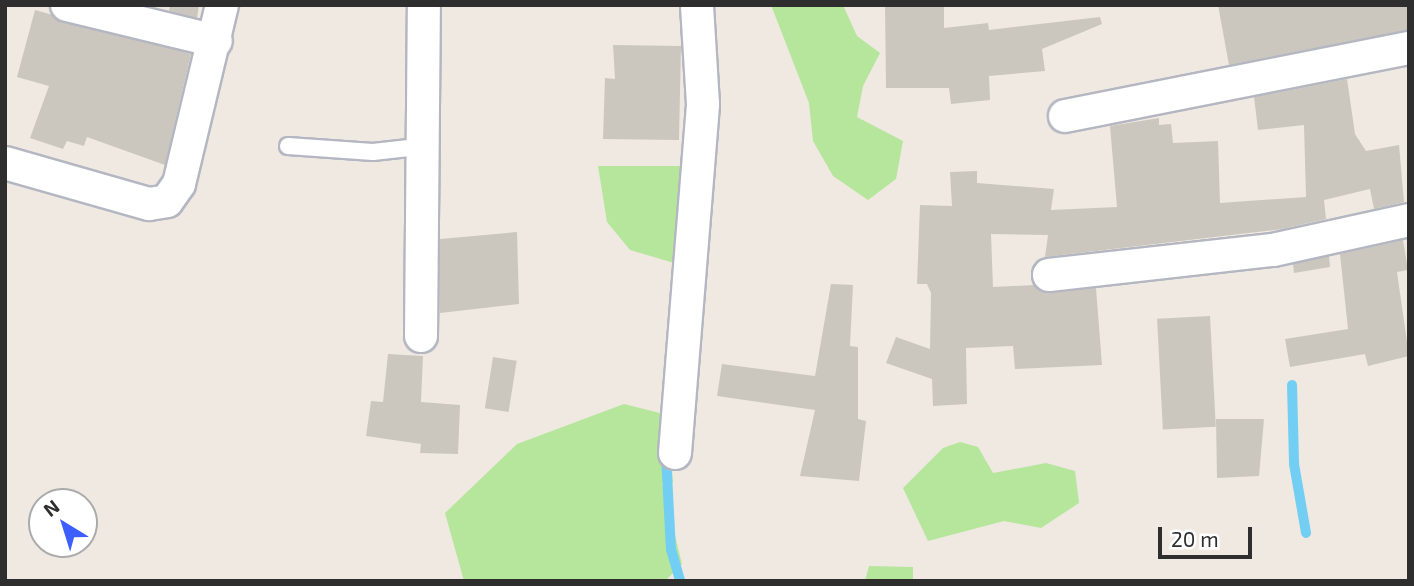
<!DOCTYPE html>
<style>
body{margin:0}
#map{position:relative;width:1414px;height:586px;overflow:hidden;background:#efe9e1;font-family:"Exo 2",sans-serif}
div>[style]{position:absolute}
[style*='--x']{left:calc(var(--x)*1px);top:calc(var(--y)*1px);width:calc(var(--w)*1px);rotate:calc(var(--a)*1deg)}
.green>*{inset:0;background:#b5e69c}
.stream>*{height:10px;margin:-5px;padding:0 5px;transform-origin:5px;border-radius:5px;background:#72cff3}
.building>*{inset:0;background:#cbc7bf;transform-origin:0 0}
.roads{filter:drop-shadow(2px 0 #b4b7c1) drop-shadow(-2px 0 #b4b7c1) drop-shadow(0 2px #b4b7c1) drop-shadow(0 -2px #b4b7c1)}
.service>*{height:16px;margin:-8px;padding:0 8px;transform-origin:8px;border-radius:8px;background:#fff}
.minor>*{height:32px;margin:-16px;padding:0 16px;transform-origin:16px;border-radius:16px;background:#fff}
span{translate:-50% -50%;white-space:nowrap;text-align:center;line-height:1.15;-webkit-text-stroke:5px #fff;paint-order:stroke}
.frame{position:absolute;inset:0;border:7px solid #2e2e2e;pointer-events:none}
.north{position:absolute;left:28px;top:488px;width:70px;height:70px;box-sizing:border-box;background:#fff;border:2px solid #ababab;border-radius:50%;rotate:322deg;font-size:19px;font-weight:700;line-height:28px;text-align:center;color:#2e2e2e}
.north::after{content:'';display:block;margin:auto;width:24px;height:32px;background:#3e5fff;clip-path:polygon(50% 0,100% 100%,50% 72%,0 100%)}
.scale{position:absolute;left:1158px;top:527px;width:94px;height:32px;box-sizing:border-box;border:4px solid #2e2e2e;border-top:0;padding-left:9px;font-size:21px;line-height:24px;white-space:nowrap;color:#2e2e2e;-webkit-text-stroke:5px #fff;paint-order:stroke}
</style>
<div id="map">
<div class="green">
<div style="clip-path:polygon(771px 5px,843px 5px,857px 36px,880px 53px,863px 86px,857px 117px,903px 141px,896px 179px,868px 200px,833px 176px,813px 141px,809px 103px)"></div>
<div style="clip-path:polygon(598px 166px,690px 166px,681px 265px,630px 250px,607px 222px)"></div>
<div style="clip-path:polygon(624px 404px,668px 415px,673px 483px,662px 482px,682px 564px,665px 581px,464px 581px,445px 513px,517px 444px)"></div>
<div style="clip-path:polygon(960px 442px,978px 447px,993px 473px,1046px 463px,1075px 471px,1079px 503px,1041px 528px,1004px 521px,928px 541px,903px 488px,943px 448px)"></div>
<div style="clip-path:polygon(869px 566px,913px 567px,913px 581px,865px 581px)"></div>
</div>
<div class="stream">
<div style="--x:1292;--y:385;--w:79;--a:88.5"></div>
<div style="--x:1294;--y:464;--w:70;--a:80.1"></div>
<div style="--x:666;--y:455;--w:94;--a:87"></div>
<div style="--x:671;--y:549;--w:33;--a:74"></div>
</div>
<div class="building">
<div style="clip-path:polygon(170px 5px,199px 5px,197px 18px,169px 11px)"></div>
<div style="clip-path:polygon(885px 5px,944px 5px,944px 28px,988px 23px,989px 30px,1100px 17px,1102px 24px,1042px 49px,1045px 71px,989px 76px,990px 100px,951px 104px,949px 88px,886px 88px)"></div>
<div style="clip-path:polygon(1218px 5px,1409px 5px,1409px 30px,1229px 65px)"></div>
<div style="clip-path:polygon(35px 10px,191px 54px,165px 165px,87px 137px,84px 146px,67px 141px,63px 149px,30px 138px,49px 86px,17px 77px)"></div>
<div style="clip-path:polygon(613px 45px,681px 46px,679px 140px,603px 139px,605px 78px,615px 79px)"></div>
<div style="clip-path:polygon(1347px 79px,1355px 134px,1366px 151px,1399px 145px,1404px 202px,1374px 209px,1370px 189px,1324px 200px,1326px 219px,1282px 229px,1045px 257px,1048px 235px,991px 234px,993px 287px,1034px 285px,1051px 293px,1096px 288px,1102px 365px,1015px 369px,1013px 346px,966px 348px,967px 404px,933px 406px,932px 379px,886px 363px,896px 337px,930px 349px,931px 293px,927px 284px,917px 284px,920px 205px,952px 206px,950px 172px,977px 171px,977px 183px,1054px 189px,1051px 210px,1117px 207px,1110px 126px,1159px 118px,1159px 125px,1171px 124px,1173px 143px,1218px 141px,1220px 203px,1306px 197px,1304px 125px,1258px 130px,1254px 97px)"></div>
<div style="clip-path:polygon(517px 232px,519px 304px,440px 313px,440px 239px)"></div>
<div style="clip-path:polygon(1403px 240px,1408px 270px,1397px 272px,1409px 356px,1368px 366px,1365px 354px,1290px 367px,1285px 339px,1348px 329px,1340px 254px)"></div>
<div style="clip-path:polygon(1329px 256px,1330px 267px,1294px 273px,1293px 264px)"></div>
<div style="clip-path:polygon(831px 284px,853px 285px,850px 346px,858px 347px,858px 419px,866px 421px,859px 481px,800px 476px,815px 410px,717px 396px,722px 364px,815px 376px)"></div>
<div style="left:1210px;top:316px;width:111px;height:53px;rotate:87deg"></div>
<div style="clip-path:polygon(388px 354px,423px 356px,421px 402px,460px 405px,458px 454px,420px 453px,421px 444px,366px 436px,371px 401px,383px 402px)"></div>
<div style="left:493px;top:357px;width:24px;height:52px;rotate:9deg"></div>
<div style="clip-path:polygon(1216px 419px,1264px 419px,1259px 476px,1217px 478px)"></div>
</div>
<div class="roads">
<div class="service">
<div style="--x:288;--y:146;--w:85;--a:4"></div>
<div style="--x:373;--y:152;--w:54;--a:-6.3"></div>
</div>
<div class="minor">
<div style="--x:67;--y:5;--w:153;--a:13.6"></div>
<div style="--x:1065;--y:116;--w:351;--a:-11.2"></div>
<div style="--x:5;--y:163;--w:150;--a:15.9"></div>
<div style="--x:149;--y:204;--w:18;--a:-9"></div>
<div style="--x:167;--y:201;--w:21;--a:-55"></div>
<div style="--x:179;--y:184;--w:184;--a:-76.5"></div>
<div style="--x:1049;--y:275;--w:225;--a:-6.4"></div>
<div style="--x:1273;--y:250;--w:139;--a:-12.4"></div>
<div style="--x:421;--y:336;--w:331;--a:-89.5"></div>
<div style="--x:675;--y:453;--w:350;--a:-85.4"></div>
<div style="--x:703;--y:104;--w:99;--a:-93.5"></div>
</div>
</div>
<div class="frame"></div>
<div class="north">N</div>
<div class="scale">20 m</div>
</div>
